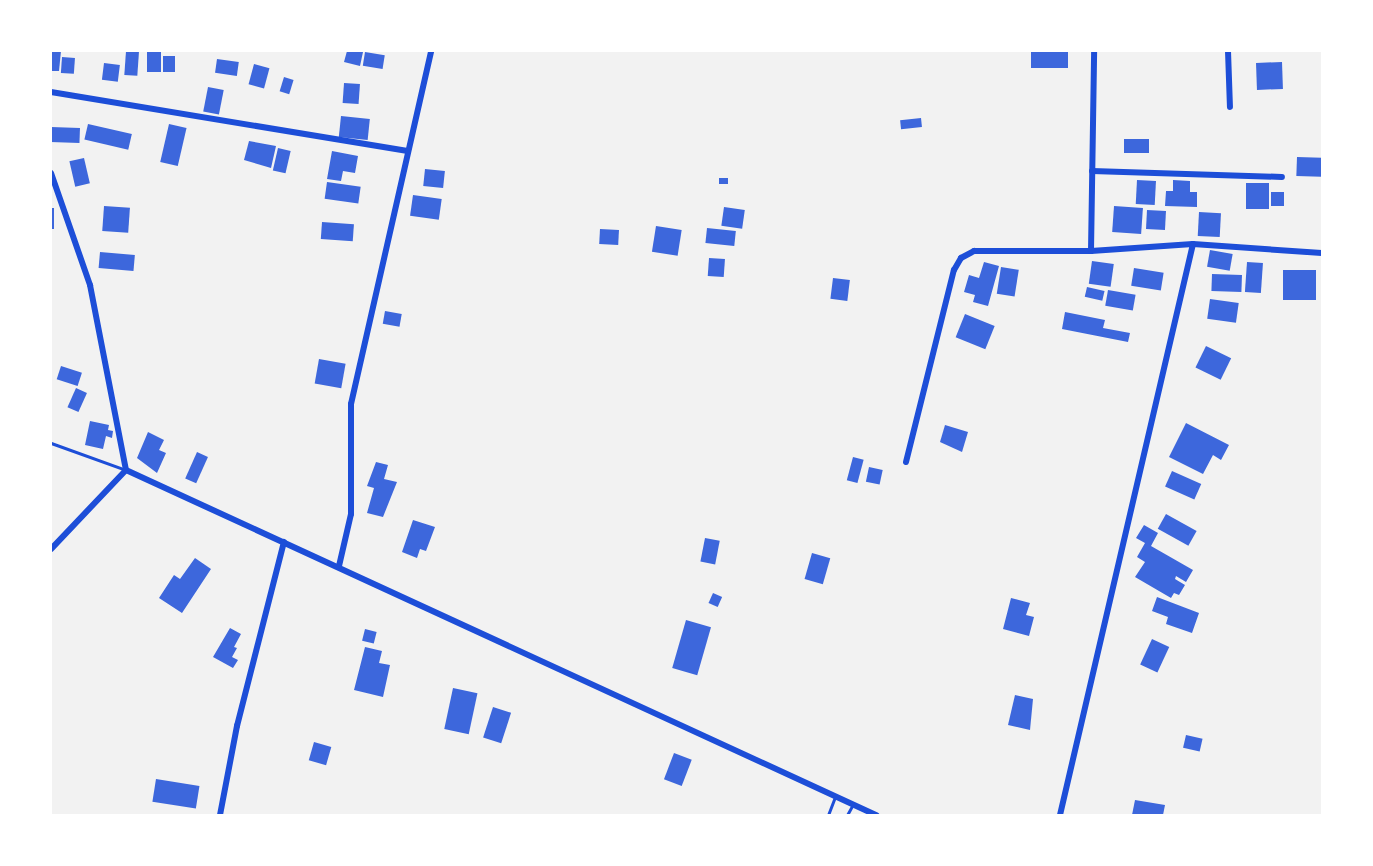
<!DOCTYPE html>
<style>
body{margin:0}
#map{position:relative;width:1373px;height:866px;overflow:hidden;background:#f2f2f2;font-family:Figtree,sans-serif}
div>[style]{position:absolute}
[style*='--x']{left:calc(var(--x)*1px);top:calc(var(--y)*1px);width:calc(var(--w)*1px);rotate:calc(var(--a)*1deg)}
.building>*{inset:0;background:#3d67dc;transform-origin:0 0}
.service>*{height:3px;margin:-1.5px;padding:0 1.5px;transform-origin:1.5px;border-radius:1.5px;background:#1d4ed8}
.minor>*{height:6px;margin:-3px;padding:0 3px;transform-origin:3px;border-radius:3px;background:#1d4ed8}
span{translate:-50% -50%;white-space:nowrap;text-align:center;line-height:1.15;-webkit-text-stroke:6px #fff;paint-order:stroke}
.frame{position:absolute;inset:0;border:52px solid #fff;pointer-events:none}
</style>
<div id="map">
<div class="building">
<div style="clip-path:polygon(51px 51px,61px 51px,59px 71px,51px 71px)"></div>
<div style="left:126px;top:51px;width:13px;height:24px;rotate:4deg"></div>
<div style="left:147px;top:51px;width:14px;height:21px"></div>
<div style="clip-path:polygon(347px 51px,363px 52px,360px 66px,344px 62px)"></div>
<div style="left:365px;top:52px;width:20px;height:14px;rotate:9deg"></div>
<div style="left:1068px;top:52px;width:16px;height:37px;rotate:90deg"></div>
<div style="left:163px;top:56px;width:12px;height:16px"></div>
<div style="left:62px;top:57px;width:13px;height:16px;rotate:4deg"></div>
<div style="left:217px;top:59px;width:22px;height:14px;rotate:8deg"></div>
<div style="left:1282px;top:62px;width:27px;height:26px;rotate:88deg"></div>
<div style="left:104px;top:63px;width:16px;height:17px;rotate:7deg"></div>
<div style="left:254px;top:64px;width:16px;height:21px;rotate:15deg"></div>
<div style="left:284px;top:77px;width:10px;height:15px;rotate:17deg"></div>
<div style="left:344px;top:83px;width:16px;height:20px;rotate:4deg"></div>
<div style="left:208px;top:87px;width:16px;height:25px;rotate:11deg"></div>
<div style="left:341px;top:116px;width:29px;height:21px;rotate:6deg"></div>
<div style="left:921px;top:118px;width:9px;height:21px;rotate:84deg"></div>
<div style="left:88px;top:124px;width:45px;height:16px;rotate:13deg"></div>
<div style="left:169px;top:124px;width:18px;height:39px;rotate:13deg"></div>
<div style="left:51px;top:127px;width:29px;height:15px;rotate:2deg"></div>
<div style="left:1149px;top:139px;width:14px;height:25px;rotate:90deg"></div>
<div style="clip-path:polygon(249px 141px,276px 146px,271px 168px,244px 160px)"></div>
<div style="left:278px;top:148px;width:13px;height:23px;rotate:13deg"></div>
<div style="clip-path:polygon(332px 151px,358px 156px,355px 173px,343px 171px,341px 181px,327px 179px)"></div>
<div style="left:1297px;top:157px;width:25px;height:19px;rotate:2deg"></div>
<div style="left:84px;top:158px;width:26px;height:15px;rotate:77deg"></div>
<div style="left:425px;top:169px;width:20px;height:17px;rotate:6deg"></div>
<div style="left:719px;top:178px;width:9px;height:6px"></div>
<div style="left:1137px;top:180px;width:19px;height:24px;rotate:3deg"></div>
<div style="clip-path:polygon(1173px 180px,1190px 181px,1190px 192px,1197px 192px,1197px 207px,1165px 206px,1166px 191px,1173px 191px)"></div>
<div style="left:327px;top:182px;width:34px;height:17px;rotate:8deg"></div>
<div style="left:1246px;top:183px;width:23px;height:26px"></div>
<div style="left:1271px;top:192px;width:13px;height:14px"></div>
<div style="left:413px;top:195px;width:29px;height:21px;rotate:8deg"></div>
<div style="left:104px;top:206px;width:26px;height:25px;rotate:4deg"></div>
<div style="left:1114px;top:206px;width:29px;height:26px;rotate:4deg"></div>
<div style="left:724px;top:207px;width:21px;height:19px;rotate:8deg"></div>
<div style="left:51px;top:208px;width:3px;height:21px"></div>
<div style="left:1147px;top:210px;width:19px;height:19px;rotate:3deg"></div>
<div style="left:1199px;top:212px;width:22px;height:24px;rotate:3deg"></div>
<div style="left:322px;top:222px;width:32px;height:17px;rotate:4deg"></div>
<div style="left:656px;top:226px;width:26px;height:26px;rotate:9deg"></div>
<div style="left:707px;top:228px;width:29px;height:15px;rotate:6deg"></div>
<div style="left:600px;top:229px;width:19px;height:15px;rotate:3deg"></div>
<div style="left:1210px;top:250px;width:23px;height:17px;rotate:10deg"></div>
<div style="left:100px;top:252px;width:35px;height:16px;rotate:5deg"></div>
<div style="left:709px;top:258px;width:16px;height:18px;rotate:4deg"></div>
<div style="left:1092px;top:261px;width:22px;height:23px;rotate:8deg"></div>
<div style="clip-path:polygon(984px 262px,999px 266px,988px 306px,973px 302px,975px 295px,964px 292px,969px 275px,979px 278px)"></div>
<div style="left:1247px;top:262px;width:16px;height:30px;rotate:4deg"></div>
<div style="left:1001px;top:267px;width:18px;height:27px;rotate:9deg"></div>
<div style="left:1134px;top:268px;width:30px;height:18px;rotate:9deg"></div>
<div style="left:1283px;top:270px;width:33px;height:30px"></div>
<div style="left:1212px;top:274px;width:30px;height:17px;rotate:2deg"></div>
<div style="left:833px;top:278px;width:17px;height:21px;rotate:7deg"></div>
<div style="left:1087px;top:287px;width:18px;height:10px;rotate:13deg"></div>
<div style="left:1108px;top:290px;width:28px;height:16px;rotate:10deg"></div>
<div style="left:1210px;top:299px;width:29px;height:20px;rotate:8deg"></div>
<div style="left:385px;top:311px;width:17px;height:13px;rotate:10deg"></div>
<div style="clip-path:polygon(1065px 312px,1105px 320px,1103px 328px,1130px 333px,1128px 342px,1062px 329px)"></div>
<div style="left:965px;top:314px;width:32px;height:25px;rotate:22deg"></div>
<div style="left:1206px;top:346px;width:28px;height:24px;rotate:26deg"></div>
<div style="left:319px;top:359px;width:27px;height:25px;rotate:10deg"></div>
<div style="left:61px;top:366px;width:22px;height:14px;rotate:18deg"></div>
<div style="left:76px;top:388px;width:12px;height:21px;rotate:24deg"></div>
<div style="clip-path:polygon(90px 421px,109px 425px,108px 430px,113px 431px,112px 438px,106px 436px,103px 449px,85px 445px)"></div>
<div style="clip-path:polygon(1186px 423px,1229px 445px,1221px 460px,1213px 455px,1203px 474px,1169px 457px)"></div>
<div style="clip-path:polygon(945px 425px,968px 432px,962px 452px,940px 442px)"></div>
<div style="clip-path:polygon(148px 432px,164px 440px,159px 450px,166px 453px,157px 473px,137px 458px)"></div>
<div style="left:197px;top:452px;width:12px;height:29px;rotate:24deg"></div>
<div style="left:853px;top:457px;width:11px;height:24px;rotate:15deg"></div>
<div style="clip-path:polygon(376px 462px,388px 465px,384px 479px,397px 482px,383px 517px,367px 513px,374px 488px,367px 486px)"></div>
<div style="left:869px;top:467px;width:14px;height:15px;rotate:12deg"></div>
<div style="left:1172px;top:471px;width:32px;height:17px;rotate:24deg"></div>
<div style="left:1166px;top:514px;width:35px;height:17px;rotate:29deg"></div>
<div style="clip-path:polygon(413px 520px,435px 527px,426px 551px,420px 549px,417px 558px,402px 552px)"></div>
<div style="clip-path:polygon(1144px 525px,1158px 533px,1151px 546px,1193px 570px,1186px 582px,1176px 576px,1175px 579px,1185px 585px,1179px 595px,1174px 593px,1171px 598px,1135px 577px,1145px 562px,1137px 557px,1145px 543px,1136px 538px)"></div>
<div style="left:705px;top:538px;width:15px;height:24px;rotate:11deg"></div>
<div style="left:812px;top:553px;width:19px;height:27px;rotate:16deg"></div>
<div style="clip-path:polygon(195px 558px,211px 569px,182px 613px,159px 598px,174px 575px,180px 579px)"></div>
<div style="left:713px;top:593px;width:10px;height:11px;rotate:24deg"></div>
<div style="clip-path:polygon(1157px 597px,1199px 613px,1192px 633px,1166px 624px,1168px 617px,1152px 611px)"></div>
<div style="clip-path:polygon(1011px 598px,1030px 603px,1026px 615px,1034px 617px,1029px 636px,1003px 629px)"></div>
<div style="left:686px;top:620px;width:26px;height:50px;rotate:16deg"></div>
<div style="clip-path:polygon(230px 628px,241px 634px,234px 647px,237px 648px,232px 657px,238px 660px,233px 668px,213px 657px)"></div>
<div style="left:365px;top:629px;width:12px;height:12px;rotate:14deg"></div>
<div style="left:1152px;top:639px;width:19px;height:28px;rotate:25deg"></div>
<div style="clip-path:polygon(365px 647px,382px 651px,379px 663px,390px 665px,383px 697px,354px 690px)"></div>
<div style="left:453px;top:688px;width:25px;height:42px;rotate:12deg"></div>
<div style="clip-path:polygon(1015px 695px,1033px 699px,1030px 730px,1008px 725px)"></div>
<div style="left:493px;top:707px;width:19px;height:32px;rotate:18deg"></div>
<div style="left:1186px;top:735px;width:17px;height:13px;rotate:13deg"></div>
<div style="left:314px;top:742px;width:18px;height:19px;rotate:16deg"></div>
<div style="left:674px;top:753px;width:19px;height:28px;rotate:21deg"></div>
<div style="left:156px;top:779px;width:44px;height:23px;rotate:9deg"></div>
<div style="clip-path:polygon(1135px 800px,1165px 805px,1163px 815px,1132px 815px)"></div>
</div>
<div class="service">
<div style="--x:51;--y:443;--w:80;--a:19.8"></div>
<div style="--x:828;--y:815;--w:19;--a:-69"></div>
<div style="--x:847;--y:815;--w:13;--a:-61"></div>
</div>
<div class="minor">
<div style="--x:1228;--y:51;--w:56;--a:88"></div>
<div style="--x:51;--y:92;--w:360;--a:9.4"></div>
<div style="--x:1092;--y:171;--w:190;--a:1.8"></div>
<div style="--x:51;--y:173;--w:119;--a:70.8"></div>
<div style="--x:90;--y:285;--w:188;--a:79"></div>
<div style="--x:126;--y:470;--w:109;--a:133.5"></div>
<div style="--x:1091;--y:251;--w:200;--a:-89.1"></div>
<div style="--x:906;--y:462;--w:198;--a:-76"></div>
<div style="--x:954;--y:270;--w:14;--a:-60"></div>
<div style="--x:961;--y:258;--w:15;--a:-28"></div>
<div style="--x:974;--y:251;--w:117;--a:0"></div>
<div style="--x:1091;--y:251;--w:102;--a:-3.9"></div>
<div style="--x:1193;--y:244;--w:129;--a:4"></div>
<div style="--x:126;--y:470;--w:826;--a:24.7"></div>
<div style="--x:339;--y:566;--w:53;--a:-77"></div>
<div style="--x:351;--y:514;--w:110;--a:-90"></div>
<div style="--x:351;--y:404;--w:362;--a:-77.2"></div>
<div style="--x:220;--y:815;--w:91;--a:-79.2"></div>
<div style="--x:237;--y:726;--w:190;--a:-75.7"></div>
<div style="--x:1060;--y:815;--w:586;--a:-76.89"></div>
</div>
<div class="frame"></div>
</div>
